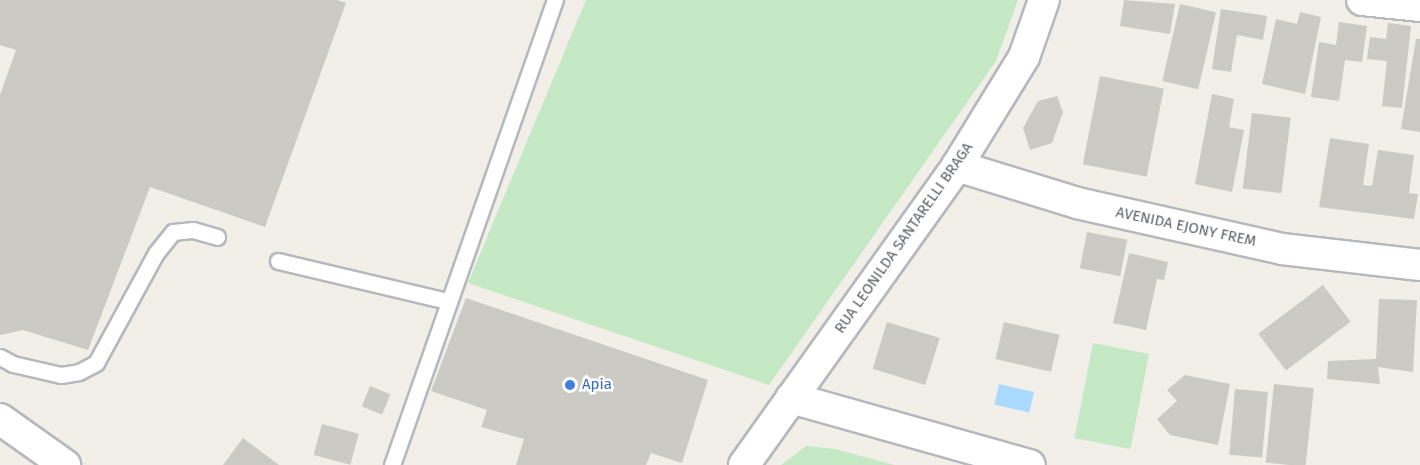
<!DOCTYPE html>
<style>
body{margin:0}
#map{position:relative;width:1420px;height:465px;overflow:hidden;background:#f1efe8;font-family:"Fira Sans",sans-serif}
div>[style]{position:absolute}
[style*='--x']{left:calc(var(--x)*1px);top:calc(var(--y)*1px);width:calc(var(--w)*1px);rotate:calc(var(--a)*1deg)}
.green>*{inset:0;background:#c5e8c5;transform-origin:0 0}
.water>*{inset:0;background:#aadaff;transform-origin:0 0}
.building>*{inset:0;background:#cccac5;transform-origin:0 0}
.roads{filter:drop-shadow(2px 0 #b5b8bc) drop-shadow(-2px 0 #b5b8bc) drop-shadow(0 2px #b5b8bc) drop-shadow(0 -2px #b5b8bc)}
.service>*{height:15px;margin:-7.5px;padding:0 7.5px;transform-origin:7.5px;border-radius:7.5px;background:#fff}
.minor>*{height:30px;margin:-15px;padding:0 15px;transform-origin:15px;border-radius:15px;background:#fff}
.dots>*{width:16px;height:16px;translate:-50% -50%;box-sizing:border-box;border:3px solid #fff;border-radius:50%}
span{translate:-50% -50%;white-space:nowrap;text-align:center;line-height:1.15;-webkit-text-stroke:5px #fff;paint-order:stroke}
.street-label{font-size:15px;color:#5f6368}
.shop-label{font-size:15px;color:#366cbe}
.left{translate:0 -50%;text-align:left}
</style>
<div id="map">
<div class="green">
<div style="clip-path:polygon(586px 0,1018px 0,996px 61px,769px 385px,468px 283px)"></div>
<div style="left:1093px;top:343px;width:57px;height:97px;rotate:11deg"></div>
<div style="clip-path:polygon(806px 446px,835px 449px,894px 465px,781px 465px)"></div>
</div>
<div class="water">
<div style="left:999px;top:384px;width:36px;height:21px;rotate:13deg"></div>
</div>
<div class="building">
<div style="clip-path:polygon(0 0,337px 0,346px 3px,265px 227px,150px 187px,88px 350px,23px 330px,0 335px,0 95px,16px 50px,0 45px)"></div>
<div style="clip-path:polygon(1124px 0,1175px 4px,1170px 34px,1120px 26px)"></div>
<div style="left:1180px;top:4px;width:37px;height:79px;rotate:13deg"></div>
<div style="clip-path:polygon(1221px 9px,1267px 16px,1263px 40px,1237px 35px,1231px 72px,1212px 69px)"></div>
<div style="clip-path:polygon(1300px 12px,1321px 17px,1305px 94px,1262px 84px,1276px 19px,1297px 24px)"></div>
<div style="clip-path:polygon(1339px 22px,1367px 26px,1362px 62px,1345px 60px,1339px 101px,1311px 97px,1319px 42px,1336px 45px)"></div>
<div style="clip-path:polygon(1388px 23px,1411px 26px,1402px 108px,1382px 106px,1387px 61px,1367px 59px,1370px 37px,1386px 39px)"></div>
<div style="clip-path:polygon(1416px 39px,1420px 39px,1420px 132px,1401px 129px)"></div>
<div style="left:1100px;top:76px;width:65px;height:90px;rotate:11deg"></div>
<div style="clip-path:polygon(1212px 94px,1234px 99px,1229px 127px,1244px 130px,1232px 192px,1195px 184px)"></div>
<div style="clip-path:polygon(1057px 96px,1063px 112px,1052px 143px,1030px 150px,1023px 128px,1038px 101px)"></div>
<div style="left:1252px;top:113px;width:39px;height:76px;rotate:7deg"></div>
<div style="clip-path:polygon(1330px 138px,1369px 144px,1363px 185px,1372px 186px,1378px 150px,1414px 155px,1409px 193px,1418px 194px,1414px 219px,1319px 207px)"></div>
<div style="left:1087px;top:232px;width:41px;height:37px;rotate:11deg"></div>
<div style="clip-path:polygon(1129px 253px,1168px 262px,1164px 280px,1157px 279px,1146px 330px,1113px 323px)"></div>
<div style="left:1323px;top:285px;width:46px;height:81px;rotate:53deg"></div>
<div style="clip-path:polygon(466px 298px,708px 380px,682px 463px,651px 453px,646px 465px,516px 465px,524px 439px,481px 427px,487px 410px,431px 391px)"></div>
<div style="clip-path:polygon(1379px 299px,1417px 300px,1413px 372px,1378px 367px,1380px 384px,1327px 379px,1328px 361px,1376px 359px)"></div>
<div style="left:887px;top:322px;width:55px;height:49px;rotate:17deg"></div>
<div style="left:1004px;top:322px;width:57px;height:38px;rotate:13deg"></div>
<div style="clip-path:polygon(1185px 375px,1230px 384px,1218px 445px,1170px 435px,1157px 419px,1177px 401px,1167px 390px)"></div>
<div style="left:1274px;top:384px;width:40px;height:79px;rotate:6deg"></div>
<div style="left:370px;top:386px;width:22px;height:22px;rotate:22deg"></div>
<div style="left:1235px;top:389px;width:33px;height:66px;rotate:5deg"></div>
<div style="left:322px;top:424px;width:38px;height:32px;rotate:15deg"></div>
<div style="clip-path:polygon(243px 438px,279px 465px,223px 465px)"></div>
</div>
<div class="roads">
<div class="service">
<div style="--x:278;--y:261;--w:174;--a:13.3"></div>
<div style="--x:0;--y:357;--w:15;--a:28"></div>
<div style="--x:13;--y:364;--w:49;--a:12.9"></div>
<div style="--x:61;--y:375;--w:18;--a:-9"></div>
<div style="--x:79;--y:372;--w:19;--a:-28"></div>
<div style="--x:96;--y:363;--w:125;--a:-61.4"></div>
<div style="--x:156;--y:253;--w:27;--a:-51"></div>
<div style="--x:173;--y:232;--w:20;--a:-6"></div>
<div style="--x:193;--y:230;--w:25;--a:16"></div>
<div style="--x:392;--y:465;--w:493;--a:-70.7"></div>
</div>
<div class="minor">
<div style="--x:1362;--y:0;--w:58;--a:5.9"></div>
<div style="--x:957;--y:166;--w:126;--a:17.1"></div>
<div style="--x:1077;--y:203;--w:210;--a:12.6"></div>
<div style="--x:1282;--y:249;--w:139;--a:6.6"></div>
<div style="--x:791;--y:398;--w:248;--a:15.7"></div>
<div style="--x:0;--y:419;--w:80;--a:35.3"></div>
<div style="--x:744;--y:465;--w:367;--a:-54.5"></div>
<div style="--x:957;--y:166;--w:128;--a:-58.4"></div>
<div style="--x:1024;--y:57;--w:60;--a:-70.7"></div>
</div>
</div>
<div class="dots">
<div style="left:570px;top:385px;background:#3f7fe0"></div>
</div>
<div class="street-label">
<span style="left:1186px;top:227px;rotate:12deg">AVENIDA EJONY FREM</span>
<span style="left:904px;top:238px;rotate:-55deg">RUA LEONILDA SANTARELLI BRAGA</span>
</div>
<div class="shop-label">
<span class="left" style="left:582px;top:385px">Apia</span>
</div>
</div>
